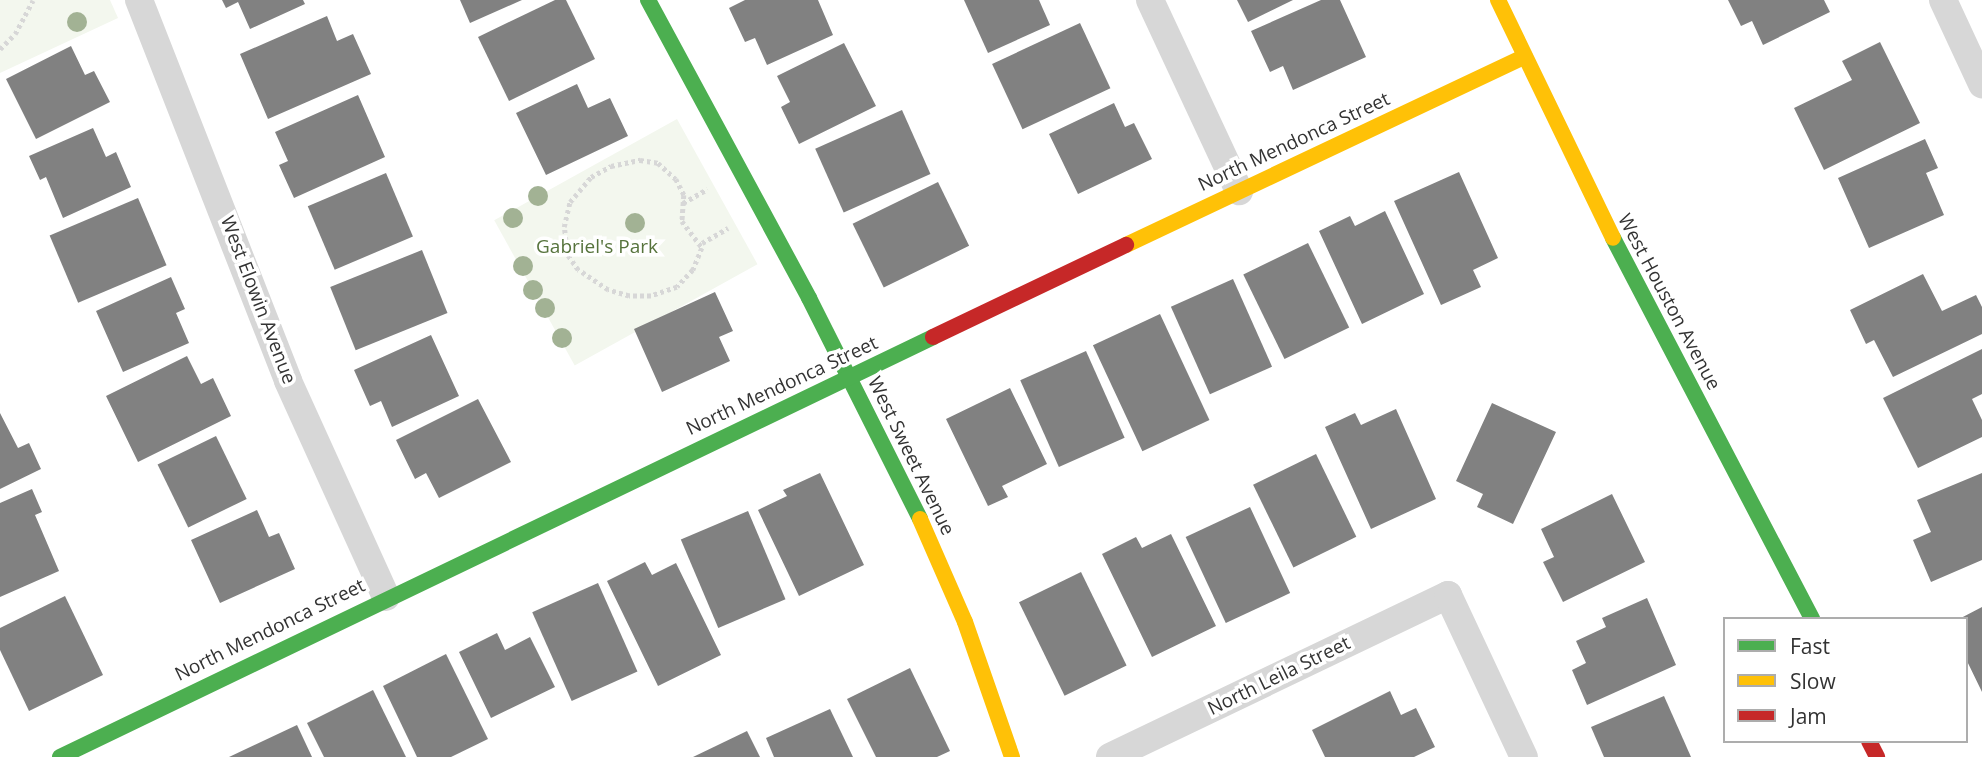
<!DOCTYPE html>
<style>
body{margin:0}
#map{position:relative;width:1982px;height:757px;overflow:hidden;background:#fff;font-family:"Open Sans",sans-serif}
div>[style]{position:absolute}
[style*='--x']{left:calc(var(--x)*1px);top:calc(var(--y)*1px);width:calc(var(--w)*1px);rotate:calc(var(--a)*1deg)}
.green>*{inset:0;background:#f3f7ee;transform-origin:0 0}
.building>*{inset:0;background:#818181;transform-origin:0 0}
.path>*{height:4.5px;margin-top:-2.25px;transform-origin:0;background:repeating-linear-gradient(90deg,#d7d7d7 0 3.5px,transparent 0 7px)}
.street>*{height:28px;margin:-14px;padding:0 14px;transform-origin:14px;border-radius:14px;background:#d7d7d7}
.fast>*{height:16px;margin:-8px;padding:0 8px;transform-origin:8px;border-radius:8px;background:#4caf50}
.slow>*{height:16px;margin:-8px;padding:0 8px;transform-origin:8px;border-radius:8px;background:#ffc107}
.jam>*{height:16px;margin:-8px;padding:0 8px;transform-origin:8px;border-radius:8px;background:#c62828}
.trees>*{width:20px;height:20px;margin:-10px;border-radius:50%;background:#a2b294}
span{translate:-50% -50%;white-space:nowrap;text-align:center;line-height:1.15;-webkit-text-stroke:7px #fff;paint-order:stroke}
.street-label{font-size:19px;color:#333}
.park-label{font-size:19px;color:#56733c}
.legend{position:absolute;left:1723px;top:617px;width:245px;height:126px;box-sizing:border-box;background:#fff;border:2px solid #adadad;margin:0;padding:9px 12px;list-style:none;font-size:21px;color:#333}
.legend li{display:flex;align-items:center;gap:14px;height:35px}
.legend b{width:35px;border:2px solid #adadad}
</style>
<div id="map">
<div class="green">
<div style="clip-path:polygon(0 0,110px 0,118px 18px,0 73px)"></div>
<div style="left:677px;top:119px;width:166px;height:209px;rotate:61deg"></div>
</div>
<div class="building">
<div style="clip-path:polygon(222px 0,303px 0,305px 4px,250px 29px,238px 2px,226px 8px)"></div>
<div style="clip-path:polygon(460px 0,522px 0,470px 23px)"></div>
<div style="clip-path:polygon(555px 0,566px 0,595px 59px,509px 101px,478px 37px)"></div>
<div style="clip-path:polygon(745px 0,818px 0,833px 35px,767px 65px,755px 38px,745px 42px,729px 8px)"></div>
<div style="clip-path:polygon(964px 0,1039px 0,1050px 25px,988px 53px)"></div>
<div style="clip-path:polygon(1237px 0,1293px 0,1248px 22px)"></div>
<div style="clip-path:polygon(1321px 0,1340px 0,1366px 57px,1293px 90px,1283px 66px,1270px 72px,1251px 31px)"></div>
<div style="clip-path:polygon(1728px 0,1824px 0,1830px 12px,1763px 45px,1752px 21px,1741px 26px)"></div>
<div style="clip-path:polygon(327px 16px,337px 41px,353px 34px,371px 74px,268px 119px,240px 54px)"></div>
<div style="left:1080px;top:23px;width:72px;height:97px;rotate:65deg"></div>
<div style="clip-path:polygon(1880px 42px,1920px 123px,1824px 170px,1794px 108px,1852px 80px,1842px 61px)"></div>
<div style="clip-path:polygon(844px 43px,876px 106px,799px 144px,781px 107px,790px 102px,777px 76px)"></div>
<div style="clip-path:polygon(71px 46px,85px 75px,94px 71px,110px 102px,36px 139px,6px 79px)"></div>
<div style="clip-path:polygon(577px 84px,588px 108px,610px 98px,628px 136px,546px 175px,516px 113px)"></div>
<div style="clip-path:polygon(358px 95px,385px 157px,294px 198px,279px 165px,288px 161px,275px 132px)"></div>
<div style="clip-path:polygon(1114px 103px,1125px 127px,1134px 123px,1152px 159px,1078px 194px,1049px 134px)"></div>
<div style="left:902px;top:110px;width:70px;height:95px;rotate:66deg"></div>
<div style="clip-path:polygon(93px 128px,106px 157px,116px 152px,131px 187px,63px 218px,46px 177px,40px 180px,29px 156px)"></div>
<div style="clip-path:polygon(1925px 139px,1938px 168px,1926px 173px,1944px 215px,1869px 248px,1838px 178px)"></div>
<div style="clip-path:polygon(1459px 172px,1498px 258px,1473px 270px,1481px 287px,1441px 305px,1394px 201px)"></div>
<div style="left:386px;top:173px;width:69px;height:85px;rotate:67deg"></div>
<div style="left:938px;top:182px;width:71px;height:95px;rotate:64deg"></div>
<div style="left:138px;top:198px;width:73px;height:96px;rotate:67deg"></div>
<div style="clip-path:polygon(1385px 211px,1424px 294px,1362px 324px,1319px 231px,1350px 216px,1355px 226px)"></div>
<div style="left:1308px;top:243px;width:94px;height:72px;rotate:64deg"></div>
<div style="left:422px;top:250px;width:68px;height:99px;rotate:68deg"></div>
<div style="clip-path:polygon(1923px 274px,1942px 311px,1976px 295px,1982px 307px,1982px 334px,1893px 377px,1874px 340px,1866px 344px,1850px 310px)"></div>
<div style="clip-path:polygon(171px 277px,185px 309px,176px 313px,189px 343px,123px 372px,96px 311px)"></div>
<div style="left:1233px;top:279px;width:96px;height:68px;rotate:66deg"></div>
<div style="clip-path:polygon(715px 292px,733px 331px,719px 337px,730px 361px,662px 392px,634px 329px)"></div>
<div style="left:1160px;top:314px;width:117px;height:74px;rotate:65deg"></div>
<div style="clip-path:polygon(431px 335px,459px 396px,392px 427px,381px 401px,370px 406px,354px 370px)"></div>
<div style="clip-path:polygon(1982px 349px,1982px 394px,1972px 399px,1982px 420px,1982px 437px,1918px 468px,1883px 398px)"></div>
<div style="left:1086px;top:351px;width:95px;height:72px;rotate:66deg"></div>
<div style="clip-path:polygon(187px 356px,201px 384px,213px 378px,231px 416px,138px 462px,106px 396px)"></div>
<div style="clip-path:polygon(1010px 388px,1047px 464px,1002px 486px,1008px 497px,988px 506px,946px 419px)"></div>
<div style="clip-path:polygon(478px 399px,511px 462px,439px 498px,426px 473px,415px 479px,396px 440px)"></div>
<div style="clip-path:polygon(1492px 403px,1556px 432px,1513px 524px,1477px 507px,1483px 494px,1456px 481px)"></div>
<div style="clip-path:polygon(1396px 409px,1436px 499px,1371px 529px,1325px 427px,1355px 413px,1361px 425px)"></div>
<div style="clip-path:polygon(0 413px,18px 448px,29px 443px,41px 469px,0 489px)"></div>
<div style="left:216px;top:436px;width:70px;height:65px;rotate:64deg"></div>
<div style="left:1316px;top:454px;width:92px;height:70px;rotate:64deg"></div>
<div style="clip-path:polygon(820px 473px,864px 565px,799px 596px,758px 510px,787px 496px,783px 490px)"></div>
<div style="clip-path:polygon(1982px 473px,1982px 560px,1931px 582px,1913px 540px,1931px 532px,1917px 500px)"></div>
<div style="clip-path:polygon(32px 489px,42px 512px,35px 515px,59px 571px,0 597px,0 503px)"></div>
<div style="clip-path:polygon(1612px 494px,1645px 562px,1563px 602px,1543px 562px,1554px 557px,1541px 529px)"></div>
<div style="left:1250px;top:507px;width:95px;height:71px;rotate:65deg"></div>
<div style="clip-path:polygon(257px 510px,269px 537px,279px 533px,295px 569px,220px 603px,191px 540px)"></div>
<div style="left:748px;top:511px;width:96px;height:73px;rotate:67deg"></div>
<div style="clip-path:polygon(1171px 534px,1216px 626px,1152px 657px,1102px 554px,1136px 537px,1142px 548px)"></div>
<div style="clip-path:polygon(645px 562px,652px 575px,676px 563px,721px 655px,658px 686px,607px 581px)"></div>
<div style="left:1081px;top:572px;width:104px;height:69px;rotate:64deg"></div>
<div style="left:598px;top:583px;width:97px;height:72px;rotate:66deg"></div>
<div style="clip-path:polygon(65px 596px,103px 675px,29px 711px,0 650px,0 628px)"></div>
<div style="clip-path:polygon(1647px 598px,1676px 665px,1587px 705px,1572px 670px,1586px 663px,1576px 641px,1606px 627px,1602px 618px)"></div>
<div style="clip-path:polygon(1982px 607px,1982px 692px,1966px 659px,1966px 619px,1959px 619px)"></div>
<div style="clip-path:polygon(497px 633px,505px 650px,530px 637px,555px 687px,491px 718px,459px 652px)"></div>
<div style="clip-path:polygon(446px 654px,488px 739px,451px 757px,417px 757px,383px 686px)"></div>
<div style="clip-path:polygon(910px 668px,950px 751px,937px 757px,876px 757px,847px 699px)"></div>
<div style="clip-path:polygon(373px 690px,406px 757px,324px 757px,307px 723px)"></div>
<div style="clip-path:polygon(1390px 691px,1401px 715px,1416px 708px,1435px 747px,1414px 757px,1325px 757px,1312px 730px)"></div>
<div style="clip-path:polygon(1664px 696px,1691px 757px,1604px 757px,1591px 727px)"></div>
<div style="clip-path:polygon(830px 709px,853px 757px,774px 757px,766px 738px)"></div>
<div style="clip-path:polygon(297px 725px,312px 757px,229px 757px)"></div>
<div style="clip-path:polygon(747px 731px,760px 757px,693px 757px)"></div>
</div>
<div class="path">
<div style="--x:0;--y:49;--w:21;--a:-45"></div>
<div style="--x:15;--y:34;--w:38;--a:-62"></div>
<div style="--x:640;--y:160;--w:18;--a:9"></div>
<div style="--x:658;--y:163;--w:24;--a:42"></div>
<div style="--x:676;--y:179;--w:18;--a:63"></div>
<div style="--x:684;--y:195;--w:26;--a:94"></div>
<div style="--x:682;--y:221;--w:34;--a:53"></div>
<div style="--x:702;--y:248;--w:24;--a:112"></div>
<div style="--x:693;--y:270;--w:23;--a:133"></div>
<div style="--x:677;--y:287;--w:28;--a:161"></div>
<div style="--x:651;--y:296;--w:22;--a:180"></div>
<div style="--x:629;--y:296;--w:22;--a:-164"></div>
<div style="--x:608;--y:290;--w:36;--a:-146"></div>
<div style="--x:578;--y:270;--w:19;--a:-125"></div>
<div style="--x:567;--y:254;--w:27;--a:-96"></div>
<div style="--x:564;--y:227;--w:26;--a:-77"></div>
<div style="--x:570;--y:202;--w:33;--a:-50"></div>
<div style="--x:591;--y:177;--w:23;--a:-29"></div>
<div style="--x:611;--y:166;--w:30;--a:-12"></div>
<div style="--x:683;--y:203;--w:28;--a:-30"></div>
<div style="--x:702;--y:243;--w:30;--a:-30"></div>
</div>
<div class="street">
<div style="--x:139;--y:0;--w:409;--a:68.6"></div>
<div style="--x:288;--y:381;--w:237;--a:65.6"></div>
<div style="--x:1150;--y:0;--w:211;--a:65"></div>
<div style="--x:1943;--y:0;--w:93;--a:65.1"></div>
<div style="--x:1110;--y:757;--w:375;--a:-25.6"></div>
<div style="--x:1448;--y:595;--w:179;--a:64.9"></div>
</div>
<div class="fast">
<div style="--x:648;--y:0;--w:339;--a:61.6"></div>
<div style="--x:809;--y:298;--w:247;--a:63.3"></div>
<div style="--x:1613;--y:238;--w:430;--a:62.4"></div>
<div style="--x:60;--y:757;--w:969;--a:-25.69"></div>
</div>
<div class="slow">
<div style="--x:1498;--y:0;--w:264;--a:64.2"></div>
<div style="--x:1126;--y:245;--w:441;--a:-25.3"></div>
<div style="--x:920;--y:519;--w:112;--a:66.4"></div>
<div style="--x:965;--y:622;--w:143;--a:70.8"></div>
</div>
<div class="jam">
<div style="--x:933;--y:337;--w:214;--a:-25.5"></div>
<div style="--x:1869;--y:741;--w:18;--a:63"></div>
</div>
<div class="trees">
<div style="left:77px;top:22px"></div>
<div style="left:538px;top:196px"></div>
<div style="left:513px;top:218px"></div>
<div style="left:635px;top:223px"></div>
<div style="left:523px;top:266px"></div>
<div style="left:533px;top:290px"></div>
<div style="left:545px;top:308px"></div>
<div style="left:562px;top:338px"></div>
</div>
<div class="street-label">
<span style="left:1294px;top:142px;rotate:-25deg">North Mendonca Street</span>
<span style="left:258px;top:300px;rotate:69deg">West Elowin Avenue</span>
<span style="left:1669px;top:302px;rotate:62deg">West Houston Avenue</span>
<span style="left:782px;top:386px;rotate:-25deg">North Mendonca Street</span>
<span style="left:911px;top:456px;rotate:64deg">West Sweet Avenue</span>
<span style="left:270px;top:630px;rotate:-26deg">North Mendonca Street</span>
<span style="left:1279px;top:676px;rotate:-26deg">North Leila Street</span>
</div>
<div class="park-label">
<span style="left:597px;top:247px">Gabriel's Park</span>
</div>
<ul class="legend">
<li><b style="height:9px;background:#4caf50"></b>Fast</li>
<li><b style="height:9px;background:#ffc107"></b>Slow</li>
<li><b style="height:9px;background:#c62828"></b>Jam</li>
</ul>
</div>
